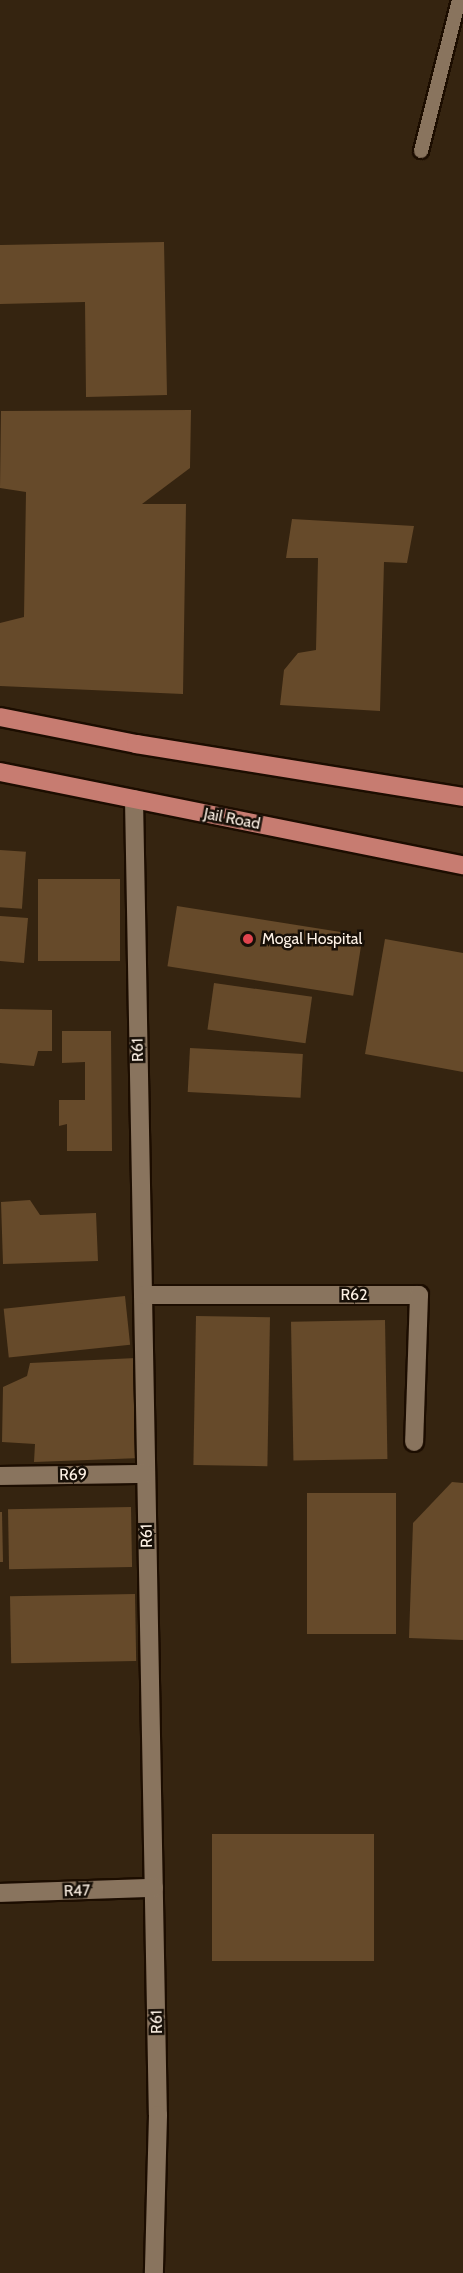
<!DOCTYPE html>
<style>
body{margin:0}
#map{position:relative;width:463px;height:2273px;overflow:hidden;background:#352410;font-family:Cabin,sans-serif}
div>[style]{position:absolute}
[style*='--x']{left:calc(var(--x)*1px);top:calc(var(--y)*1px);width:calc(var(--w)*1px);rotate:calc(var(--a)*1deg)}
.building>*{inset:0;background:#664a2a;transform-origin:0 0}
.roads{filter:drop-shadow(2px 0 #1c0d00) drop-shadow(-2px 0 #1c0d00) drop-shadow(0 2px #1c0d00) drop-shadow(0 -2px #1c0d00)}
.service>*{height:14px;margin:-7px;padding:0 7px;transform-origin:7px;border-radius:7px;background:#89745e}
.minor>*{height:18px;margin:-9px;padding:0 9px;transform-origin:9px;border-radius:9px;background:#89745e}
.primary>*{height:18px;margin:-9px;padding:0 9px;transform-origin:9px;border-radius:9px;background:#c77c71}
.dots>*{width:16px;height:16px;translate:-50% -50%;box-sizing:border-box;border:3px solid #170f07;border-radius:50%}
span{translate:-50% -50%;white-space:nowrap;text-align:center;line-height:1.15;-webkit-text-stroke:5px #170f07;paint-order:stroke}
.street-label{font-size:16px;color:#fdf1e5}
.poi-label{font-size:16px;color:#fdf1e5}
.left{translate:0 -50%;text-align:left}
</style>
<div id="map">
<div class="building">
<div style="clip-path:polygon(164px 242px,167px 395px,86px 397px,85px 302px,0 304px,0 245px)"></div>
<div style="clip-path:polygon(191px 410px,190px 468px,142px 504px,186px 504px,183px 694px,0 686px,0 623px,24px 617px,26px 492px,0 488px,1px 411px)"></div>
<div style="clip-path:polygon(292px 519px,414px 526px,407px 563px,384px 562px,380px 711px,280px 705px,284px 670px,298px 653px,316px 650px,318px 558px,286px 558px)"></div>
<div style="left:0;top:850px;width:26px;height:57px;rotate:4deg"></div>
<div style="left:38px;top:879px;width:82px;height:82px"></div>
<div style="left:177px;top:906px;width:188px;height:61px;rotate:9deg"></div>
<div style="clip-path:polygon(0 916px,28px 918px,24px 963px,0 961px)"></div>
<div style="clip-path:polygon(385px 939px,463px 953px,463px 1072px,365px 1054px)"></div>
<div style="left:214px;top:983px;width:99px;height:47px;rotate:8deg"></div>
<div style="clip-path:polygon(0 1009px,52px 1010px,52px 1051px,38px 1051px,34px 1066px,0 1063px)"></div>
<div style="clip-path:polygon(62px 1031px,111px 1031px,112px 1151px,67px 1151px,67px 1124px,59px 1126px,59px 1100px,85px 1100px,85px 1062px,62px 1063px)"></div>
<div style="left:190px;top:1048px;width:113px;height:44px;rotate:3deg"></div>
<div style="clip-path:polygon(30px 1200px,40px 1215px,96px 1213px,98px 1261px,3px 1264px,1px 1202px)"></div>
<div style="left:125px;top:1296px;width:49px;height:122px;rotate:84deg"></div>
<div style="left:196px;top:1316px;width:74px;height:149px;rotate:1deg"></div>
<div style="left:385px;top:1320px;width:139px;height:94px;rotate:89deg"></div>
<div style="clip-path:polygon(136px 1358px,141px 1458px,34px 1462px,35px 1444px,2px 1442px,3px 1387px,27px 1376px,30px 1363px)"></div>
<div style="clip-path:polygon(452px 1482px,463px 1483px,463px 1640px,409px 1638px,413px 1523px)"></div>
<div style="left:307px;top:1493px;width:89px;height:141px"></div>
<div style="left:131px;top:1507px;width:60px;height:123px;rotate:89deg"></div>
<div style="clip-path:polygon(0 1512px,2px 1512px,3px 1562px,0 1562px)"></div>
<div style="left:135px;top:1594px;width:67px;height:125px;rotate:89deg"></div>
<div style="left:374px;top:1834px;width:127px;height:162px;rotate:90deg"></div>
</div>
<div class="roads">
<div class="service">
<div style="--x:421;--y:151;--w:156;--a:-75.9"></div>
</div>
<div class="minor">
<div style="--x:134;--y:799;--w:1316;--a:88.96"></div>
<div style="--x:158;--y:2115;--w:158;--a:91.5"></div>
<div style="--x:143;--y:1295;--w:276;--a:0"></div>
<div style="--x:419;--y:1295;--w:147;--a:91.9"></div>
<div style="--x:0;--y:1476;--w:146;--a:-0.8"></div>
<div style="--x:0;--y:1893;--w:154;--a:-1.9"></div>
</div>
<div class="primary">
<div style="--x:0;--y:717;--w:139;--a:11.2"></div>
<div style="--x:136;--y:744;--w:331;--a:9.2"></div>
<div style="--x:0;--y:772;--w:472;--a:11.4"></div>
</div>
</div>
<div class="dots">
<div style="left:248px;top:939px;background:#e0444e"></div>
</div>
<div class="street-label">
<span style="left:232px;top:819px;rotate:11deg">Jail Road</span>
<span style="left:138px;top:1050px;rotate:-91deg">R61</span>
<span style="left:354px;top:1295px">R62</span>
<span style="left:73px;top:1475px;rotate:-1deg">R69</span>
<span style="left:147px;top:1536px;rotate:-91deg">R61</span>
<span style="left:77px;top:1891px;rotate:-2deg">R47</span>
<span style="left:157px;top:2022px;rotate:-91deg">R61</span>
</div>
<div class="poi-label">
<span class="left" style="left:262px;top:939px">Mogal Hospital</span>
</div>
</div>
